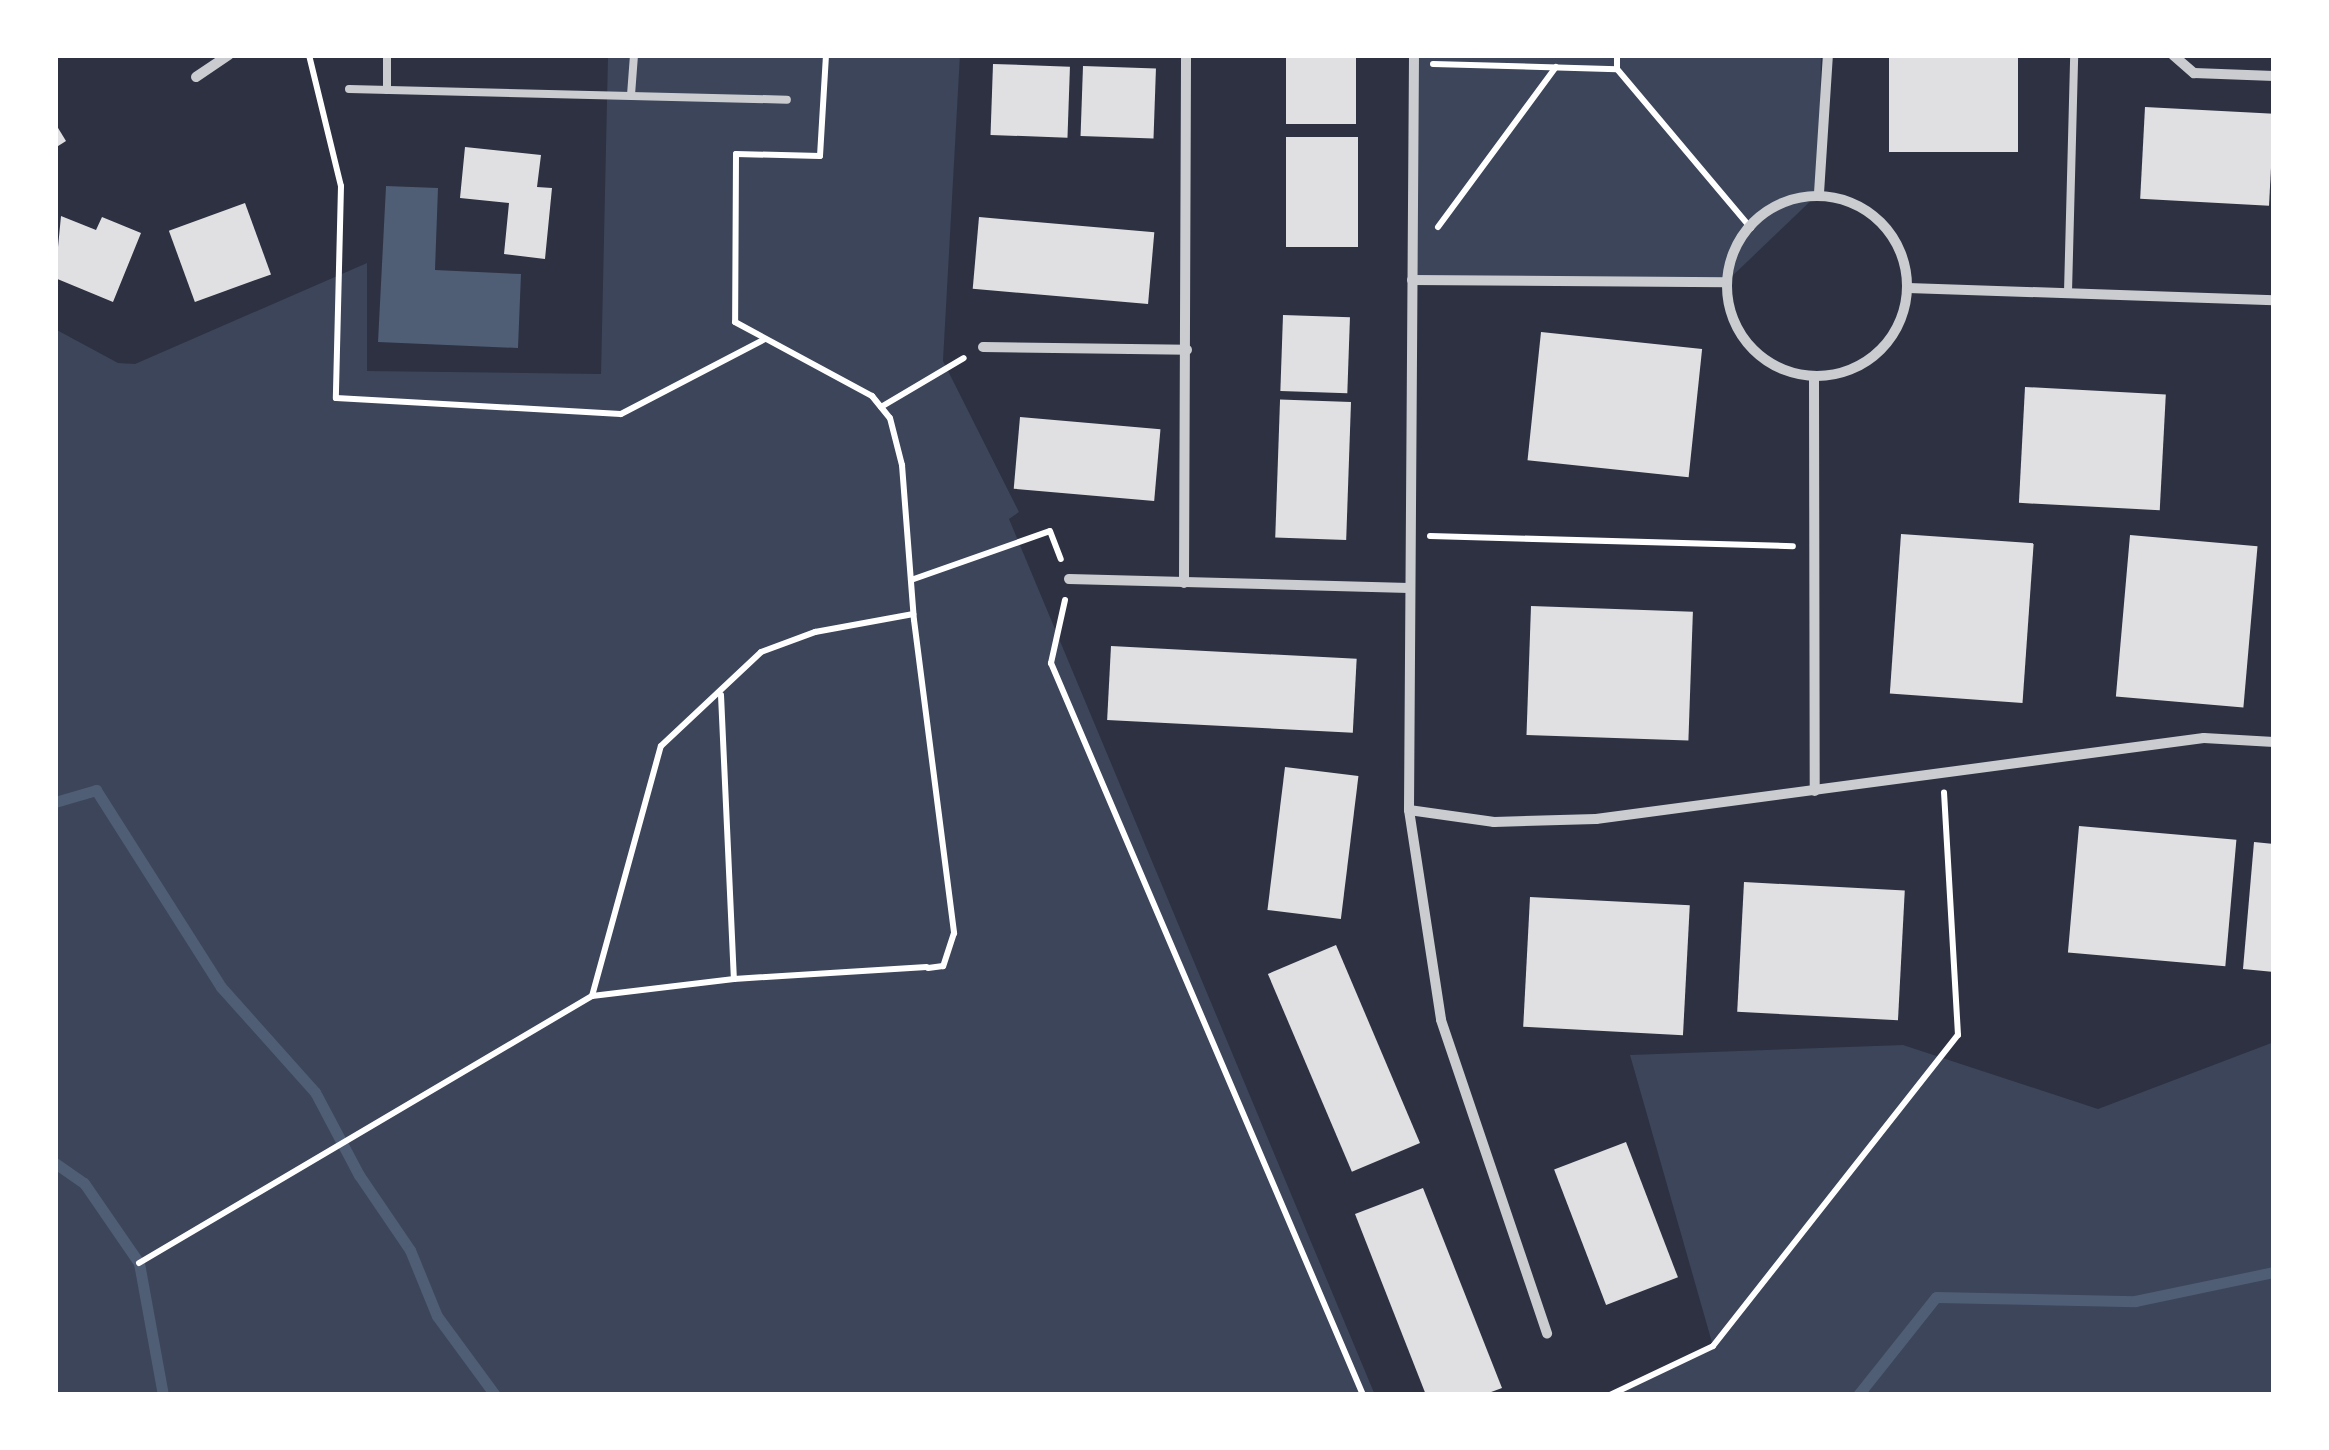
<!DOCTYPE html>
<style>
body{margin:0}
#map{position:relative;width:2329px;height:1450px;overflow:hidden;background:#2d3142;font-family:"Noto Sans",sans-serif}
div>[style]{position:absolute}
[style*='--x']{left:calc(var(--x)*1px);top:calc(var(--y)*1px);width:calc(var(--w)*1px);rotate:calc(var(--a)*1deg)}
.green>*{inset:0;background:#3c4559}
.water>*{inset:0;background:#4f5d75}
.stream>*{height:11px;margin:-5.5px;padding:0 5.5px;transform-origin:5.5px;border-radius:5.5px;background:#4f5d75}
.building>*{inset:0;background:#e0e0e3;transform-origin:0 0}
.path>*{height:6px;margin:-3px;padding:0 3px;transform-origin:3px;border-radius:3px;background:#fff}
.service>*{height:8px;margin:-4px;padding:0 4px;transform-origin:4px;border-radius:4px;background:#caccd0}
.minor>*{height:10px;margin:-5px;padding:0 5px;transform-origin:5px;border-radius:5px;background:#caccd0}
.minor>.ring{margin:-5px;padding:0;box-sizing:content-box;background:none;border:10px solid #caccd0;border-radius:50%}
span{translate:-50% -50%;white-space:nowrap;text-align:center;line-height:1.15;-webkit-text-stroke:9px #fff;paint-order:stroke}
.frame{position:absolute;inset:0;border:58px solid #fff;pointer-events:none}
</style>
<div id="map">
<div class="green">
<div style="clip-path:polygon(608px 55px,960px 55px,943px 361px,1019px 512px,1009px 519px,1375px 1395px,55px 1395px,55px 329px,118px 363px,135px 364px,367px 263px,367px 371px,601px 374px)"></div>
<div style="clip-path:polygon(1416px 55px,1821px 55px,1819px 193px,1726px 282px,1412px 280px)"></div>
<div style="clip-path:polygon(2274px 1042px,2274px 1395px,1608px 1395px,1713px 1346px,1630px 1055px,1903px 1045px,2098px 1109px)"></div>
</div>
<div class="water">
<div style="clip-path:polygon(386px 186px,438px 188px,435px 270px,521px 274px,518px 348px,378px 342px)"></div>
</div>
<div class="stream">
<div style="--x:55;--y:802;--w:43;--a:-16.3"></div>
<div style="--x:96;--y:790;--w:233;--a:57.6"></div>
<div style="--x:221;--y:987;--w:141;--a:48.2"></div>
<div style="--x:315;--y:1092;--w:94;--a:62.1"></div>
<div style="--x:359;--y:1175;--w:91;--a:55.8"></div>
<div style="--x:410;--y:1250;--w:71;--a:67.8"></div>
<div style="--x:437;--y:1316;--w:98;--a:53.7"></div>
<div style="--x:55;--y:1163;--w:35;--a:35"></div>
<div style="--x:84;--y:1183;--w:97;--a:55.5"></div>
<div style="--x:139;--y:1263;--w:134;--a:79.7"></div>
<div style="--x:1858;--y:1395;--w:125;--a:-51.5"></div>
<div style="--x:1936;--y:1297;--w:199;--a:1.2"></div>
<div style="--x:2135;--y:1301;--w:142;--a:-11.8"></div>
</div>
<div class="building">
<div style="left:1286px;top:55px;width:70px;height:69px"></div>
<div style="left:1889px;top:55px;width:129px;height:97px"></div>
<div style="left:993px;top:64px;width:77px;height:71px;rotate:2deg"></div>
<div style="left:1083px;top:66px;width:73px;height:70px;rotate:2deg"></div>
<div style="left:2145px;top:107px;width:129px;height:92px;rotate:3deg"></div>
<div style="clip-path:polygon(55px 123px,66px 141px,55px 148px)"></div>
<div style="left:1286px;top:137px;width:72px;height:110px"></div>
<div style="clip-path:polygon(465px 147px,541px 155px,537px 187px,552px 188px,545px 259px,504px 254px,509px 203px,460px 198px)"></div>
<div style="left:245px;top:203px;width:76px;height:81px;rotate:70deg"></div>
<div style="clip-path:polygon(61px 216px,96px 230px,102px 217px,141px 233px,113px 302px,55px 278px)"></div>
<div style="left:979px;top:217px;width:176px;height:72px;rotate:5deg"></div>
<div style="left:1283px;top:315px;width:67px;height:76px;rotate:2deg"></div>
<div style="left:1541px;top:332px;width:162px;height:129px;rotate:6deg"></div>
<div style="left:2025px;top:387px;width:141px;height:116px;rotate:3deg"></div>
<div style="left:1351px;top:402px;width:138px;height:71px;rotate:92deg"></div>
<div style="left:1020px;top:417px;width:141px;height:72px;rotate:5deg"></div>
<div style="left:1901px;top:534px;width:133px;height:160px;rotate:4deg"></div>
<div style="left:2130px;top:535px;width:128px;height:162px;rotate:5deg"></div>
<div style="left:1531px;top:606px;width:162px;height:129px;rotate:2deg"></div>
<div style="left:1111px;top:646px;width:246px;height:74px;rotate:3deg"></div>
<div style="left:1285px;top:767px;width:74px;height:144px;rotate:7deg"></div>
<div style="left:2079px;top:826px;width:158px;height:127px;rotate:5deg"></div>
<div style="clip-path:polygon(2254px 842px,2274px 844px,2274px 972px,2243px 969px)"></div>
<div style="left:1744px;top:882px;width:161px;height:130px;rotate:3deg"></div>
<div style="left:1530px;top:897px;width:160px;height:130px;rotate:3deg"></div>
<div style="left:1336px;top:945px;width:215px;height:74px;rotate:67deg"></div>
<div style="left:1626px;top:1142px;width:145px;height:77px;rotate:69deg"></div>
<div style="clip-path:polygon(1423px 1188px,1502px 1388px,1483px 1395px,1426px 1395px,1355px 1214px)"></div>
</div>
<div class="path">
<div style="--x:309;--y:55;--w:135;--a:76.3"></div>
<div style="--x:341;--y:186;--w:212;--a:91.4"></div>
<div style="--x:336;--y:398;--w:285;--a:3.2"></div>
<div style="--x:621;--y:414;--w:162;--a:-27.5"></div>
<div style="--x:826;--y:55;--w:101;--a:93.4"></div>
<div style="--x:820;--y:156;--w:84;--a:-178.6"></div>
<div style="--x:736;--y:154;--w:168;--a:90.3"></div>
<div style="--x:735;--y:322;--w:156;--a:28.4"></div>
<div style="--x:872;--y:396;--w:28;--a:51"></div>
<div style="--x:890;--y:418;--w:49;--a:75.7"></div>
<div style="--x:902;--y:465;--w:155;--a:85.6"></div>
<div style="--x:914;--y:620;--w:316;--a:82.7"></div>
<div style="--x:954;--y:933;--w:35;--a:108"></div>
<div style="--x:943;--y:966;--w:15;--a:172"></div>
<div style="--x:1617;--y:55;--w:14;--a:90"></div>
<div style="--x:1617;--y:69;--w:208;--a:49.9"></div>
<div style="--x:1433;--y:64;--w:184;--a:1.6"></div>
<div style="--x:1438;--y:227;--w:199;--a:-53.6"></div>
<div style="--x:881;--y:407;--w:96;--a:-30.6"></div>
<div style="--x:1430;--y:536;--w:363;--a:1.6"></div>
<div style="--x:911;--y:580;--w:147;--a:-19.4"></div>
<div style="--x:1050;--y:531;--w:30;--a:69"></div>
<div style="--x:1065;--y:600;--w:65;--a:102.5"></div>
<div style="--x:1051;--y:663;--w:796;--a:66.91"></div>
<div style="--x:721;--y:695;--w:284;--a:87.4"></div>
<div style="--x:734;--y:979;--w:193;--a:-3.6"></div>
<div style="--x:592;--y:996;--w:143;--a:-6.8"></div>
<div style="--x:139;--y:1263;--w:526;--a:-30.52"></div>
<div style="--x:592;--y:996;--w:259;--a:-74.6"></div>
<div style="--x:661;--y:746;--w:137;--a:-43.2"></div>
<div style="--x:761;--y:652;--w:58;--a:-20.3"></div>
<div style="--x:815;--y:632;--w:100;--a:-10.4"></div>
<div style="--x:1610;--y:1395;--w:114;--a:-25.4"></div>
<div style="--x:1713;--y:1346;--w:396;--a:-51.8"></div>
<div style="--x:1958;--y:1035;--w:243;--a:-93.3"></div>
</div>
<div class="service">
<div style="--x:349;--y:89;--w:438;--a:1.4"></div>
<div style="--x:387;--y:90;--w:35;--a:-90"></div>
<div style="--x:631;--y:95;--w:40;--a:-85.7"></div>
<div style="--x:2068;--y:292;--w:237;--a:-88.5"></div>
</div>
<div class="minor">
<div style="--x:1414;--y:55;--w:755;--a:90.38"></div>
<div style="--x:1409;--y:810;--w:212;--a:81.3"></div>
<div style="--x:1441;--y:1020;--w:331;--a:71.3"></div>
<div style="--x:2173;--y:55;--w:28;--a:41"></div>
<div style="--x:2194;--y:73;--w:80;--a:2.1"></div>
<div style="--x:196;--y:77;--w:40;--a:-34"></div>
<div style="--x:1819;--y:193;--w:138;--a:-86.3"></div>
<div class="ring" style="left:1727px;top:196px;width:170px;height:170px"></div>
<div style="--x:1412;--y:280;--w:314;--a:0.4"></div>
<div style="--x:1908;--y:288;--w:366;--a:1.9"></div>
<div style="--x:983;--y:347;--w:204;--a:0.8"></div>
<div style="--x:1814;--y:378;--w:413;--a:89.9"></div>
<div style="--x:1069;--y:579;--w:340;--a:1.5"></div>
<div style="--x:1184;--y:583;--w:528;--a:-89.78"></div>
<div style="--x:1409;--y:810;--w:86;--a:8"></div>
<div style="--x:1494;--y:822;--w:102;--a:-1.7"></div>
<div style="--x:1596;--y:819;--w:613;--a:-7.59"></div>
<div style="--x:2204;--y:738;--w:70;--a:3.3"></div>
</div>
<div class="frame"></div>
</div>
